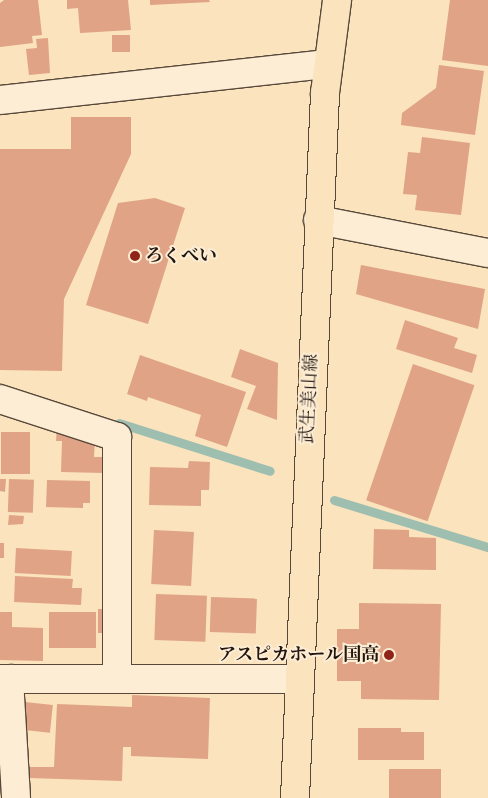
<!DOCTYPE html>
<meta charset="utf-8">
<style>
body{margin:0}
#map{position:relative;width:488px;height:798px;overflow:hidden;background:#fae3bd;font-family:"Old Standard TT","Noto Serif JP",serif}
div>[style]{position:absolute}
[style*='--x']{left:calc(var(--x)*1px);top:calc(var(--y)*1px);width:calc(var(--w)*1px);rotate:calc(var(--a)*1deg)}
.stream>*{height:9px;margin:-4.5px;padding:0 4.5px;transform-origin:4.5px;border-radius:4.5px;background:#9ebeb0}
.building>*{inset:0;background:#e0a386;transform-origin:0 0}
.roads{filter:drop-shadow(1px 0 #58483a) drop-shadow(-1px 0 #58483a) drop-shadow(0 1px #58483a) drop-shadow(0 -1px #58483a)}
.minor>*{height:28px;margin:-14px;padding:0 14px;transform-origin:14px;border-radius:14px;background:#fcedd4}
.major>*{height:28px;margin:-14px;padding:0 14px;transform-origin:14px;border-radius:14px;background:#fae3bd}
.dots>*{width:14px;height:14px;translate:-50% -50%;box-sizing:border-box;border:2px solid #fcedd4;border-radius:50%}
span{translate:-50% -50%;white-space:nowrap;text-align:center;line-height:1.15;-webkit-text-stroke:4px #fcedd4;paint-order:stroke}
.poi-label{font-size:18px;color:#22150f;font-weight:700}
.left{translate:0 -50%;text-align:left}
.right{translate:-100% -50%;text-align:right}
.street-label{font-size:18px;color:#22150f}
</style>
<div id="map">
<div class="stream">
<div style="--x:119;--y:423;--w:158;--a:17.6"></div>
<div style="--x:334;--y:500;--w:161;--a:17"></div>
</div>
<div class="building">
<div style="clip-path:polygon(4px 0,38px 0,42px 35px,32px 36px,33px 43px,0 47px,0 3px)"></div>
<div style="clip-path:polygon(67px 0,128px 0,131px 30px,80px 33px,78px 8px,67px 9px)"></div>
<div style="clip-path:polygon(150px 0,209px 0,210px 2px,150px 5px)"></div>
<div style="clip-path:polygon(450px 0,488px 0,488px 66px,442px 60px)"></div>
<div style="left:130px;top:35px;width:17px;height:18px;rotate:90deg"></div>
<div style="clip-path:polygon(48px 38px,50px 73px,29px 75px,26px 49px,37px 48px,36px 39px)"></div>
<div style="clip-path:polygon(439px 65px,484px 71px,475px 135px,401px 125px,402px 113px,436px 88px)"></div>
<div style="clip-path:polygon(71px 117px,131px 117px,131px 154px,64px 299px,62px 371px,0 370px,0 149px,71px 149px)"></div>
<div style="clip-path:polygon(422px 137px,470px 143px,461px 215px,415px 210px,417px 195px,403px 194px,408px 152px,420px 153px)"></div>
<div style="clip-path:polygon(155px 198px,185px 208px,148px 324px,86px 305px,118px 203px)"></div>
<div style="clip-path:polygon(361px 265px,485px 289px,478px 329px,356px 294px)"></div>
<div style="clip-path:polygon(405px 320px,458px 338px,454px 348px,477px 355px,472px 373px,396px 349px)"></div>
<div style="clip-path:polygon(240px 349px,278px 363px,277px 420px,247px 409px,256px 386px,231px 377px)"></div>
<div style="clip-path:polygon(140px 355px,246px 392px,227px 447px,195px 436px,201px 415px,148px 397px,147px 401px,127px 394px)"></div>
<div style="left:413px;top:364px;width:65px;height:144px;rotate:19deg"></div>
<div style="clip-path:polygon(57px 426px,95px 439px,94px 457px,105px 457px,104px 473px,61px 472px,62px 441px,56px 441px)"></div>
<div style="left:1px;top:432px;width:29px;height:42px"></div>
<div style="clip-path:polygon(189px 461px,210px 462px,209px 490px,201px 490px,201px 506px,149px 505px,150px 467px,188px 468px)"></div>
<div style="clip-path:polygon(0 479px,6px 479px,5px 492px,0 491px)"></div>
<div style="left:9px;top:479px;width:25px;height:33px;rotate:2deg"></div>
<div style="clip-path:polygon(47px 480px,90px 481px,90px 503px,83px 503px,83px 508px,46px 507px)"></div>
<div style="clip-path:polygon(9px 515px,24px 516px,23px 524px,8px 525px)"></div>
<div style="clip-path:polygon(374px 529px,409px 530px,409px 537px,436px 538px,436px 570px,373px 569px)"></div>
<div style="left:154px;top:530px;width:40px;height:54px;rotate:3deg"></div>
<div style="left:0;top:543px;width:4px;height:15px"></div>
<div style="left:16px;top:548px;width:56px;height:25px;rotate:3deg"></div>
<div style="clip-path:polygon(15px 576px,73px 579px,72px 588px,82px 588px,81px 605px,14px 602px)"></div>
<div style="left:156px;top:594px;width:51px;height:46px;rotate:2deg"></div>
<div style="left:211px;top:597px;width:46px;height:35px;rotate:2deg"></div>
<div style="clip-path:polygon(359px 603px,441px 604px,439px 700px,361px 699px,361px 681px,337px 681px,337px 629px,359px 629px)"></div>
<div style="left:98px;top:609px;width:11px;height:24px"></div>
<div style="clip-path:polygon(0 612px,12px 612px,12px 627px,43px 628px,43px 661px,0 660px)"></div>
<div style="left:49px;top:612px;width:47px;height:36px"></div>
<div style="clip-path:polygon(132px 695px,210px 698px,208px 759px,131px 756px,131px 747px,123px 747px,122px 781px,29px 778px,29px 767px,54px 767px,57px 704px,132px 707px)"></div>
<div style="left:25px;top:702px;width:28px;height:28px;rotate:6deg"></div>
<div style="clip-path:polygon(358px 728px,401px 728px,401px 732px,424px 732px,424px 760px,358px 760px)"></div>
<div style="left:389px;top:769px;width:52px;height:29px"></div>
</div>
<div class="roads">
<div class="minor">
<div style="--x:0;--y:100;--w:329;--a:-6.3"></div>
<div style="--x:318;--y:220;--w:173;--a:11"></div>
<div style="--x:0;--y:399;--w:123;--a:18"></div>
<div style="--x:117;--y:437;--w:242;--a:90"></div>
<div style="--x:0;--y:679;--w:299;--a:0"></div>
<div style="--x:9;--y:679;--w:119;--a:86.6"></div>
</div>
<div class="major">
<div style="--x:295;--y:798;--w:706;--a:-87.56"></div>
<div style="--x:325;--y:93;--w:94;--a:-82.6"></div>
</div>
</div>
<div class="dots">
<div style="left:135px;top:256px;background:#8f2418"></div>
<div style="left:389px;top:655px;background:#8f2418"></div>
</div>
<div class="poi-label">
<span class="left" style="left:145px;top:256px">ろくべい</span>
<span class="right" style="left:379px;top:655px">アスピカホール国高</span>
</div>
<div class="street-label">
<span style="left:310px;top:399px;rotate:-87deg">武生美山線</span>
</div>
</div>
